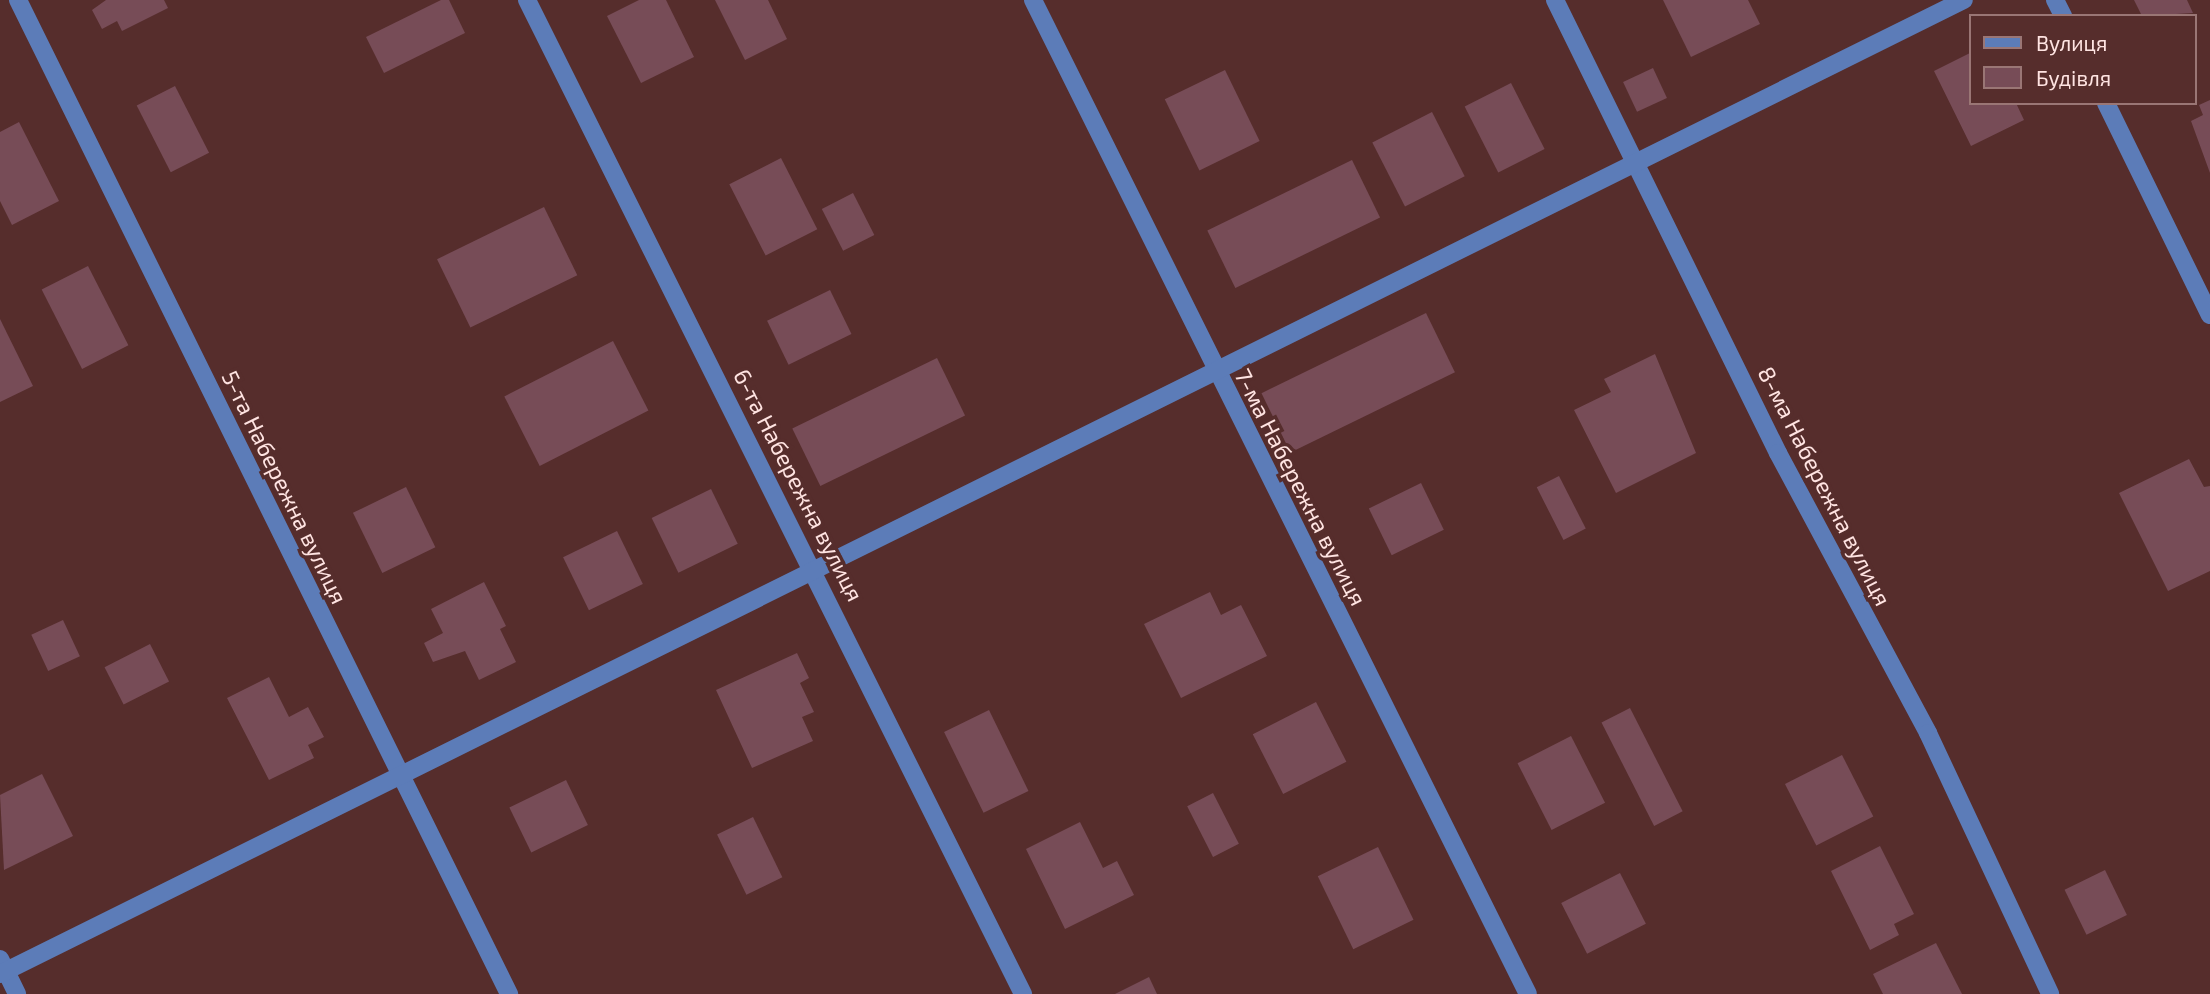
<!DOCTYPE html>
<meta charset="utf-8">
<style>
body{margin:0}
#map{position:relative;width:2210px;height:994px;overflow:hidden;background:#562d2c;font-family:"Exo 2",sans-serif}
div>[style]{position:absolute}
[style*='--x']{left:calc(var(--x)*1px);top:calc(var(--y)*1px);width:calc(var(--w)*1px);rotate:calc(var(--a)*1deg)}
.building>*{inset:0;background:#774c57;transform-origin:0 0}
.minor>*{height:18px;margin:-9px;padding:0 9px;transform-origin:9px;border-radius:9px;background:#5c7cb8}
span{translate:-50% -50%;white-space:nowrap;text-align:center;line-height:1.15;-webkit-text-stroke:7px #562d2c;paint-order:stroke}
.street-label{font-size:23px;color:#ffe4e2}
.legend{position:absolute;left:1969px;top:14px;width:228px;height:91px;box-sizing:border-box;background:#562d2c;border:2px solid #9a7675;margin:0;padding:9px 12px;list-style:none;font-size:21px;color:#ffe4e2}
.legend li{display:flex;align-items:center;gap:14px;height:35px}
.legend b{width:35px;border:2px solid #9a7675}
</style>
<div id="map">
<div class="building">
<div style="clip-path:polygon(106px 0,164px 0,168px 8px,122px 31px,117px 21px,102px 29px,92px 10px)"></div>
<div style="clip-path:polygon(441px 0,449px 0,465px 33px,384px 73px,366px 37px)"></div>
<div style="clip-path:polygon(639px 0,666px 0,694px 57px,641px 83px,607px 16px)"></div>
<div style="clip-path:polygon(715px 0,768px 0,787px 39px,745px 60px)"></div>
<div style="clip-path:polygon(1663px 0,1748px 0,1760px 24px,1691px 57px)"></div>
<div style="clip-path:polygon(2134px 0,2187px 0,2193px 13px,2142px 16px)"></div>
<div style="clip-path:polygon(1970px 53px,1970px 103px,2016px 103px,2024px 120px,1971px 146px,1934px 71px)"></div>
<div style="left:1653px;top:68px;width:33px;height:33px;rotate:65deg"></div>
<div style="left:1225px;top:70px;width:79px;height:67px;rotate:64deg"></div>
<div style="left:1511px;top:83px;width:74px;height:52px;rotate:63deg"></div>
<div style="left:175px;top:86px;width:75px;height:43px;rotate:63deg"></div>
<div style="clip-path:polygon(2210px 100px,2210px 173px,2191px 121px,2203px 115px,2199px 105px)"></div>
<div style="left:1432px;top:112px;width:72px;height:67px;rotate:63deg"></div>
<div style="clip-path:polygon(19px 122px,59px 201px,12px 225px,0 201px,0 132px)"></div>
<div style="left:781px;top:158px;width:80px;height:58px;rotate:63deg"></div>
<div style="left:1352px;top:160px;width:64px;height:161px;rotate:64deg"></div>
<div style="left:853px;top:193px;width:47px;height:35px;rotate:63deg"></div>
<div style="left:544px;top:207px;width:76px;height:119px;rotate:64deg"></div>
<div style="left:88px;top:266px;width:89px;height:52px;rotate:63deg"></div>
<div style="left:830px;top:290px;width:49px;height:70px;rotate:64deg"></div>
<div style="left:1426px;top:313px;width:66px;height:183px;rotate:64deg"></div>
<div style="clip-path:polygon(0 319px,33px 386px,0 402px)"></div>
<div style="left:613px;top:341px;width:78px;height:122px;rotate:63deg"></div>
<div style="clip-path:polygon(1655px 354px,1696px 453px,1616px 493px,1574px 410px,1611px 392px,1604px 379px)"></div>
<div style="left:937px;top:358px;width:64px;height:161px;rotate:64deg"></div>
<div style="clip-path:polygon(2189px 459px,2204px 487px,2210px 486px,2210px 571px,2168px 591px,2119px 493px)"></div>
<div style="left:1559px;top:476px;width:59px;height:25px;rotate:63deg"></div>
<div style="left:1421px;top:483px;width:52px;height:58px;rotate:64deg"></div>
<div style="left:406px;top:487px;width:67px;height:59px;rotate:64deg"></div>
<div style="left:711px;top:489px;width:61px;height:66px;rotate:64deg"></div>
<div style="left:617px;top:531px;width:59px;height:60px;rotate:64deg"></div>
<div style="clip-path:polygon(484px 582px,506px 626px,500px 629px,516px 662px,479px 680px,465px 651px,433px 662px,424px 643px,443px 633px,431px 609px)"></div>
<div style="clip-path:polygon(1210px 592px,1221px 615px,1241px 605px,1267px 656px,1181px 698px,1144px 624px)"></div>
<div style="left:63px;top:620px;width:40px;height:35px;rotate:65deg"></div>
<div style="left:150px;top:644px;width:42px;height:51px;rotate:63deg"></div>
<div style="clip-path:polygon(797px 653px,809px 678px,800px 683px,814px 712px,802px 717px,813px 741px,752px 768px,716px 690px)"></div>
<div style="clip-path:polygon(269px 677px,289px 717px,308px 707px,324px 737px,308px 745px,314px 758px,269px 780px,227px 698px)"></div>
<div style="left:1316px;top:702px;width:67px;height:71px;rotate:63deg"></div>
<div style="left:1630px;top:708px;width:116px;height:32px;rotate:63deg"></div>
<div style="left:989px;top:710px;width:90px;height:50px;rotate:64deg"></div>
<div style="left:1571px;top:736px;width:75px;height:60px;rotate:63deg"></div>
<div style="left:1842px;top:755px;width:69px;height:64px;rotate:63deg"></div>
<div style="clip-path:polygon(42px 774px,73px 836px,4px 870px,0 795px)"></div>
<div style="left:566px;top:780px;width:50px;height:63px;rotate:64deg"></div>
<div style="left:1213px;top:793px;width:57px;height:29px;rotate:63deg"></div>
<div style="left:753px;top:817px;width:67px;height:40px;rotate:64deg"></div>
<div style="clip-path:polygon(1080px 822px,1103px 868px,1117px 861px,1134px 895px,1065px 929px,1026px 849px)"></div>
<div style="clip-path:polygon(1880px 846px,1914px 914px,1894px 924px,1899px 935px,1870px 950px,1831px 871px)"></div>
<div style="left:1378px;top:847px;width:81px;height:67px;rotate:64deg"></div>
<div style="left:2105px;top:870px;width:50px;height:45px;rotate:64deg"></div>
<div style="left:1620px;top:873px;width:57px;height:66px;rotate:63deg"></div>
<div style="clip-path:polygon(1936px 943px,1962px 994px,1883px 994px,1873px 974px)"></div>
<div style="clip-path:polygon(1149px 977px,1157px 994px,1115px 994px)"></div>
</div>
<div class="minor">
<div style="--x:18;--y:0;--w:1109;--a:63.71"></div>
<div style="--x:527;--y:0;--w:1111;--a:63.48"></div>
<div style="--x:1033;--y:0;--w:1110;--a:63.53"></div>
<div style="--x:1555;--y:0;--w:505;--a:63.79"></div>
<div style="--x:1778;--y:453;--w:318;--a:61.8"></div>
<div style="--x:1928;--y:733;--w:288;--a:64.9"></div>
<div style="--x:2055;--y:0;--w:18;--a:63"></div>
<div style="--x:2106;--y:103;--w:236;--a:63.9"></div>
<div style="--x:0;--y:959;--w:39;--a:64"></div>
<div style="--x:0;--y:974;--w:2192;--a:-26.38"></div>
</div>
<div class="street-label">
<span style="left:799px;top:485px;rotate:63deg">6-та Набережна вулиця</span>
<span style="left:1825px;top:486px;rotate:63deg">8-ма Набережна вулиця</span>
<span style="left:285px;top:487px;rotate:64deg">5-та Набережна вулиця</span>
<span style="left:1301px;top:487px;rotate:63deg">7-ма Набережна вулиця</span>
</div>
<ul class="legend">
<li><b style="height:9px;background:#5c7cb8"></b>Вулиця</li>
<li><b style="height:19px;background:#774c57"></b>Будівля</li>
</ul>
</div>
